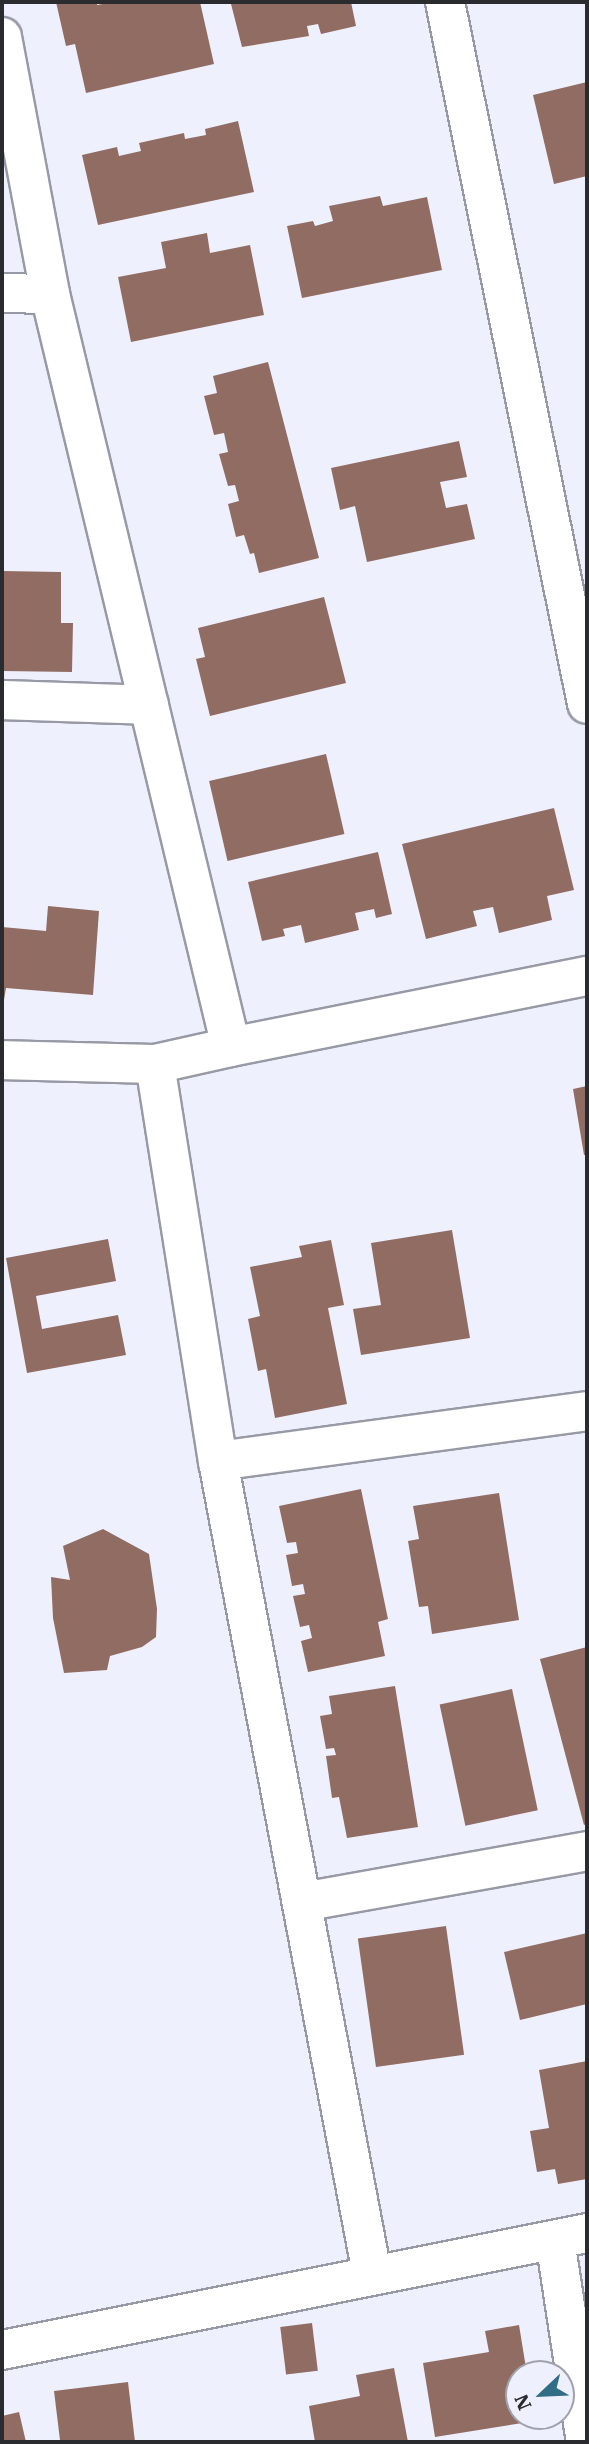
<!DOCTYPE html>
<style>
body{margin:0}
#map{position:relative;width:589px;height:2444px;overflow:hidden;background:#eef1fd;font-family:"IBM Plex Serif",serif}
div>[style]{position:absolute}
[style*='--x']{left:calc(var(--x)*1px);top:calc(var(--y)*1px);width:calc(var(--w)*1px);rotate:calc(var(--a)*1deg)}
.building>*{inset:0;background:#916c63;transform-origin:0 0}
.roads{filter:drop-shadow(2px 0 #979aa5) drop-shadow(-2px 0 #979aa5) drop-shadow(0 2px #979aa5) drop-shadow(0 -2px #979aa5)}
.minor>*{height:38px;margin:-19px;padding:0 19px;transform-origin:19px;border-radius:19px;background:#fff}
span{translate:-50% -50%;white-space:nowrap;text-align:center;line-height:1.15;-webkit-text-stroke:5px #eef1fd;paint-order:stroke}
.frame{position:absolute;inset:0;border:4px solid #2a2b2f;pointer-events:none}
.north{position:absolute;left:505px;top:2360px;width:70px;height:70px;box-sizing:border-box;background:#eef1fd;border:2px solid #a0a2ab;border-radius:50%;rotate:247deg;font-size:19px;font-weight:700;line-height:28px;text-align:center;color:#2a2b2f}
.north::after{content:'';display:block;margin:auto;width:24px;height:32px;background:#316d84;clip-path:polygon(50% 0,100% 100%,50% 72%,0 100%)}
</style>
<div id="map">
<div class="building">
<div style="clip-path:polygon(56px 2px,97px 2px,97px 5px,114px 2px,200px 2px,214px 64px,86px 93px,75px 44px,66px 46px)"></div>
<div style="clip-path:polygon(240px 2px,351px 2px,356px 26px,321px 34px,318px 24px,307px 26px,309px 36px,242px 47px,231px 4px)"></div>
<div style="clip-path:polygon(587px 82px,587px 176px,554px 184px,533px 95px)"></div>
<div style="clip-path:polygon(238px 121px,254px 192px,98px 225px,82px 155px,117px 147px,119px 156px,141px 151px,139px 143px,184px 133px,185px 139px,206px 135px,205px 129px)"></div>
<div style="clip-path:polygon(380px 196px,383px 206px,427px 197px,442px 270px,302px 298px,287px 226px,313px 221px,315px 226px,333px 221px,329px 206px)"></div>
<div style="clip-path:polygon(207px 233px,210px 253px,250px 245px,264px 315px,131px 342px,118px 277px,166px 268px,161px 242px)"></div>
<div style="clip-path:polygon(268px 362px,319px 558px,259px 573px,254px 553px,250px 554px,244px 535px,236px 537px,228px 504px,239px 501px,235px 485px,228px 486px,219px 454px,228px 452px,224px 433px,214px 435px,204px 396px,217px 393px,213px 376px)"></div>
<div style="clip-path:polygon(459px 441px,467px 477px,440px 482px,446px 508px,467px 504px,475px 539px,367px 562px,355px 506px,340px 510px,331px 468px)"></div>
<div style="clip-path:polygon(2px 571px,61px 572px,61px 623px,73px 623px,72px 672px,2px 671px)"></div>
<div style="clip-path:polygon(324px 597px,346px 683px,210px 716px,196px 659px,205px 657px,198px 628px)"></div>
<div style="left:326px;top:754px;width:82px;height:120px;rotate:77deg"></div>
<div style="clip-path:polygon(554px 808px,574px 890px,547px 896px,552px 920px,499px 933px,493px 907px,473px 911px,477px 926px,426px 939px,402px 844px)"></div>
<div style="clip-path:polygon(378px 852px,392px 914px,376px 918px,374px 909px,355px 913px,359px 930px,305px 943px,301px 925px,283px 929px,285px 936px,262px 941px,248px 882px)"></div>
<div style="clip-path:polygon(48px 906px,99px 911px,93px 995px,6px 988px,2px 1012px,2px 927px,46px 931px)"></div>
<div style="clip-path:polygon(587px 1086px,587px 1155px,584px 1155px,573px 1089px)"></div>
<div style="clip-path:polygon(452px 1230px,470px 1338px,361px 1355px,353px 1309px,381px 1305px,371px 1243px)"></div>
<div style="clip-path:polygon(108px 1239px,116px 1281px,36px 1296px,42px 1329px,118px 1315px,126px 1355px,27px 1373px,6px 1258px)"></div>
<div style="clip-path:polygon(331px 1240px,344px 1305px,328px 1308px,347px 1404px,275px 1418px,266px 1369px,258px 1371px,248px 1319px,260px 1316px,250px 1267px,302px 1257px,299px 1246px)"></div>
<div style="clip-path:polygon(361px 1489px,388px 1619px,378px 1622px,385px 1656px,308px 1672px,301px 1641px,312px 1638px,309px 1625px,300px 1627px,293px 1596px,305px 1594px,303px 1584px,292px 1586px,286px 1555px,298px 1553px,296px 1542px,287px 1543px,279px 1506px)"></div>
<div style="clip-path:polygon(499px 1493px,519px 1620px,432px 1634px,428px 1606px,419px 1607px,408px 1541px,419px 1539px,413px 1506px)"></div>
<div style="clip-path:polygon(103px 1529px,149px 1554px,157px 1609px,156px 1637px,142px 1647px,110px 1656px,107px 1670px,64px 1673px,53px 1618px,51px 1577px,70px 1580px,63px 1546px)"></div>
<div style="clip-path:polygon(587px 1647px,587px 1824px,584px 1825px,540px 1659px)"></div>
<div style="clip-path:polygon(395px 1686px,418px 1827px,347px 1838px,339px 1797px,332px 1798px,326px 1756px,336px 1755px,334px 1748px,326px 1749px,320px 1716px,332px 1714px,329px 1696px)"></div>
<div style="left:512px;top:1689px;width:124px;height:74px;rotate:78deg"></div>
<div style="left:446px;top:1926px;width:130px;height:89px;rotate:82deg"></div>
<div style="clip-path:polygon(587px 1933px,587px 2004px,520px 2020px,504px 1952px)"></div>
<div style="clip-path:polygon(587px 2061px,587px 2179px,558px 2184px,555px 2169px,537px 2172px,530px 2131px,549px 2128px,539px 2070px)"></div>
<div style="left:312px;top:2323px;width:48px;height:32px;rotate:83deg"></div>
<div style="clip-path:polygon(519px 2325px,527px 2374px,519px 2374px,519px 2416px,534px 2416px,535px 2421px,435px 2437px,423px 2363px,489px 2352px,485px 2331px)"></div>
<div style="clip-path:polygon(394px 2368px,408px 2442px,315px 2442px,309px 2406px,360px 2396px,356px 2375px)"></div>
<div style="clip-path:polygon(128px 2382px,135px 2442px,60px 2440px,54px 2391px)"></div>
<div style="clip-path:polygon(19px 2412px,26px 2442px,2px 2442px,2px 2416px)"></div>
</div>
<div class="roads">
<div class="minor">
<div style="--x:445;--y:2;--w:716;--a:78.56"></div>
<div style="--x:2;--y:37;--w:261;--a:79.4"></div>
<div style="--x:50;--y:294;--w:774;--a:76.48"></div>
<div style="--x:231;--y:1047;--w:78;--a:167.4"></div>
<div style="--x:155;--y:1064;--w:153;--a:-178.5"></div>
<div style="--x:2;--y:293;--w:48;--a:1.2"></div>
<div style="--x:2;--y:700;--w:147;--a:1.9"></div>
<div style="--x:231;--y:1047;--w:363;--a:-11.3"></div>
<div style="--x:155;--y:1064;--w:402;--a:81"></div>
<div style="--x:218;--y:1461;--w:827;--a:79.27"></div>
<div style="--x:218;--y:1461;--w:372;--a:-7.7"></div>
<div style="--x:302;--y:1902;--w:290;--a:-10.1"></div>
<div style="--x:555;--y:2240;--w:204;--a:81.3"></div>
<div style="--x:2;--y:2350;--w:597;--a:-11.31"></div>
</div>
</div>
<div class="frame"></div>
<div class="north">N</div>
</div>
